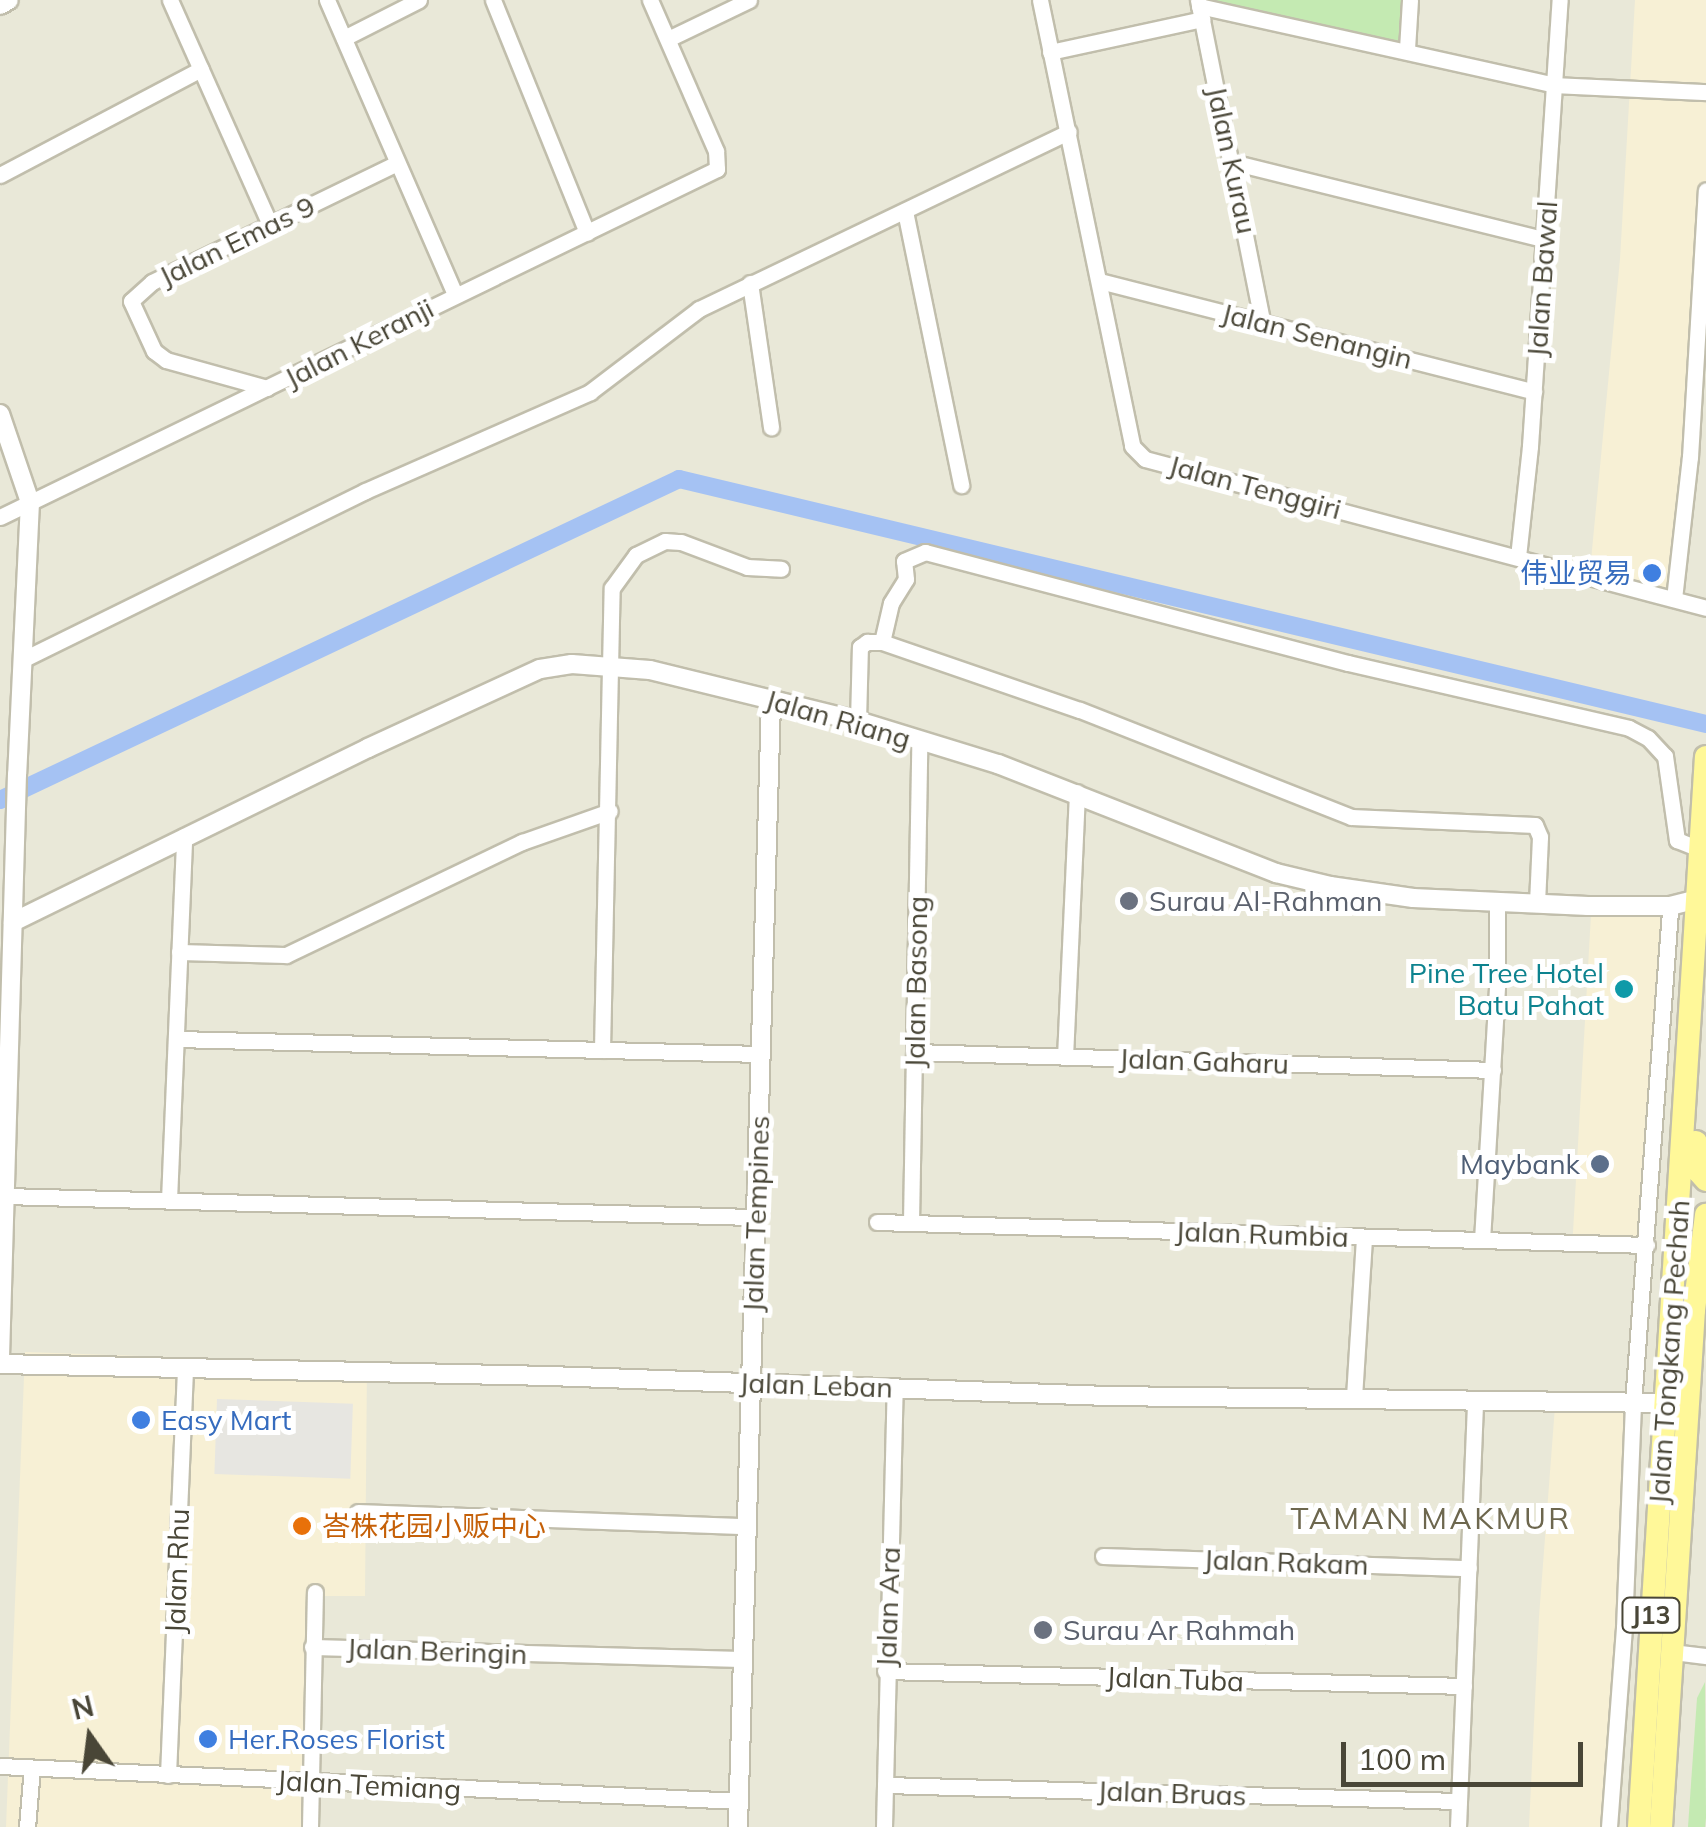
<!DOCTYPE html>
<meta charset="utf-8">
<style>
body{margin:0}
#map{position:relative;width:1706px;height:1827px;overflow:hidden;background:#f5f4ea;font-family:Mulish,"Noto Sans SC",sans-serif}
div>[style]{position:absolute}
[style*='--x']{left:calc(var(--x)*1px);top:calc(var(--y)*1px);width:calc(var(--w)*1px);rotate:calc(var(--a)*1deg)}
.residential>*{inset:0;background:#e9e8d8;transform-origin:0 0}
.commercial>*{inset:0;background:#f7f0d5}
.green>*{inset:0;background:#c4eab2}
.parking>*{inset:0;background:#e7e6e1;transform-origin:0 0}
.canal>*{height:18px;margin:-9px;padding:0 9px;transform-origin:9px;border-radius:9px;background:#a5c2f3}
.roads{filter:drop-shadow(2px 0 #c1beac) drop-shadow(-2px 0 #c1beac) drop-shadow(0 2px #c1beac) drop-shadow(0 -2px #c1beac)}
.minor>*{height:15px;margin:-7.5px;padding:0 7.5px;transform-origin:7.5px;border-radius:7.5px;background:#fff}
.tertiary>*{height:18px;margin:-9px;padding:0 9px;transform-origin:9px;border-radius:9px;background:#fff}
.primary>*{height:22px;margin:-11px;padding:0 11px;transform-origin:11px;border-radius:11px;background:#fff899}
.dots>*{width:28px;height:28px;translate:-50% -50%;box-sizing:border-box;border:5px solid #fff;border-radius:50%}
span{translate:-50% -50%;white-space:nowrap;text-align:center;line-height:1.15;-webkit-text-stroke:10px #fff;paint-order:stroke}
.shield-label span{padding:2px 8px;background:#fff;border:2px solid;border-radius:8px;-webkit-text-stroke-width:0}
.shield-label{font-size:25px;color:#494637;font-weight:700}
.street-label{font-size:28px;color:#494637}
.shop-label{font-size:28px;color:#366cbe}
.right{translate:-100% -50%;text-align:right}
.left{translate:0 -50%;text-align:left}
.worship-label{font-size:28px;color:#5b616d}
.culture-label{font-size:28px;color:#0d838f}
.service-label{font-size:28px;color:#4e5e75}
.food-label{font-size:28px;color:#c56008}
.neighbourhood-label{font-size:30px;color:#6d674e;letter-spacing:2.5px}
.north{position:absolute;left:40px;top:1687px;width:100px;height:100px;-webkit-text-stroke:8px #fff;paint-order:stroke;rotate:346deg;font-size:28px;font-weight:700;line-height:40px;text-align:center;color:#494637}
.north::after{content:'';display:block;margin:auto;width:35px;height:45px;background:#494637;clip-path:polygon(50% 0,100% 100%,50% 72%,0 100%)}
.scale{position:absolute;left:1341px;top:1742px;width:242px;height:45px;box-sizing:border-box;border:5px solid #494637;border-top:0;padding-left:12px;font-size:30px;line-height:35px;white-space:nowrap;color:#494637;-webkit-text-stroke:8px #fff;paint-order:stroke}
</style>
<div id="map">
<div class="residential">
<div style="left:0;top:0;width:1706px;height:1827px"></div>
</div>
<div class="commercial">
<div style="clip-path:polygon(1635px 0,1706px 0,1706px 288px,1680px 606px,1589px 581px,1620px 259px)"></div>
<div style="clip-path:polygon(1670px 896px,1676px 915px,1652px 1251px,1572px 1250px,1592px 897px)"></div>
<div style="clip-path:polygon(25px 1352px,367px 1364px,365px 1596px,320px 1596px,315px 1827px,6px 1827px)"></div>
<div style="clip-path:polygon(1556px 1393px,1639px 1393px,1616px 1827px,1529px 1827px,1539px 1617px)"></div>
</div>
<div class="green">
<div style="clip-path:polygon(1205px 0,1402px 0,1399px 44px)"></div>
<div style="clip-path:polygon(1705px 1682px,1706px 1818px,1705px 1827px,1688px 1827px,1697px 1698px)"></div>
</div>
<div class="parking">
<div style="left:217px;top:1399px;width:136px;height:75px;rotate:2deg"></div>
</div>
<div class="canal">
<div style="--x:0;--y:800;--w:751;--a:-25.3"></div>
<div style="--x:679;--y:479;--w:1056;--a:13.42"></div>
</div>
<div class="roads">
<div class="minor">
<div style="--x:170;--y:0;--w:246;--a:66"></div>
<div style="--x:327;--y:0;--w:322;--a:66.5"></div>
<div style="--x:493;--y:0;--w:251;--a:68"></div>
<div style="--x:1040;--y:0;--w:455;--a:78.3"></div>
<div style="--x:1132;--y:446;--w:18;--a:45"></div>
<div style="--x:1145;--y:459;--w:580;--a:14.87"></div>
<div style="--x:1198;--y:0;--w:327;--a:78.7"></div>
<div style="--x:1199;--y:6;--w:365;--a:12.5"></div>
<div style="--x:1555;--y:85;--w:151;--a:2.7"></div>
<div style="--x:344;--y:38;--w:84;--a:-26.9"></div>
<div style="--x:668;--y:39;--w:90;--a:-25.7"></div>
<div style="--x:1407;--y:49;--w:49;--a:-86.5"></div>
<div style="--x:1050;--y:52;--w:156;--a:-12.2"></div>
<div style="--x:1232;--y:162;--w:321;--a:13.9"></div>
<div style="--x:0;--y:175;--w:227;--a:-27.8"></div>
<div style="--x:905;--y:211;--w:280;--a:78.4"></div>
<div style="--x:1100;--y:281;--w:448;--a:14.3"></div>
<div style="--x:750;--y:283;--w:146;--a:81.7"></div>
<div style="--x:267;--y:388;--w:105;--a:-164.5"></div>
<div style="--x:166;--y:360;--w:15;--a:-143"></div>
<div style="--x:154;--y:351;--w:55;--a:-114.7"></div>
<div style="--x:131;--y:301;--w:28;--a:-42"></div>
<div style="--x:152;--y:282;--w:272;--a:-25.9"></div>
<div style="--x:0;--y:517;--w:797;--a:-25.89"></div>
<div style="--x:717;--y:169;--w:18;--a:-93"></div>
<div style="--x:716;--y:151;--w:165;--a:-113.6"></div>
<div style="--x:1518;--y:557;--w:112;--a:-83.8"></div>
<div style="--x:1530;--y:446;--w:447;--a:-86.2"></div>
<div style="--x:1674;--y:599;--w:143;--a:-83.6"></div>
<div style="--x:1690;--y:457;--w:267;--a:-86.6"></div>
<div style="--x:882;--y:642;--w:40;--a:-77"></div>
<div style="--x:891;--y:603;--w:28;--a:-58"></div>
<div style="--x:906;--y:579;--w:18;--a:-96"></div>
<div style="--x:904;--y:561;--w:23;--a:-23"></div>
<div style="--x:925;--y:552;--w:437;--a:14.7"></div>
<div style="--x:1348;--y:663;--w:288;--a:13"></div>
<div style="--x:1629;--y:728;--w:21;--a:28"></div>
<div style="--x:1648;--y:738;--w:25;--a:47"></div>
<div style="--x:1665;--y:756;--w:85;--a:81.9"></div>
<div style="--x:1677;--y:840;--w:27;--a:22"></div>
<div style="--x:22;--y:660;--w:382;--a:-26.2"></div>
<div style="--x:365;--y:491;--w:246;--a:-23.7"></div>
<div style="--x:590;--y:392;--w:137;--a:-37.3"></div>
<div style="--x:699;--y:309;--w:410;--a:-25.6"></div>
<div style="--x:858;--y:721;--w:74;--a:-88.5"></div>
<div style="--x:860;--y:647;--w:9;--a:-36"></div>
<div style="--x:867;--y:642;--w:15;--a:0"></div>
<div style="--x:882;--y:642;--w:209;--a:19"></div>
<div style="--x:1080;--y:710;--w:291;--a:21.5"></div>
<div style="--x:1351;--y:817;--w:184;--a:2.5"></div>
<div style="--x:1535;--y:825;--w:13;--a:67"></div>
<div style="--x:1540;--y:837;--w:65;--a:92.6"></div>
<div style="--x:179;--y:952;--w:107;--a:1.6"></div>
<div style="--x:286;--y:955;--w:262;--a:-25.6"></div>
<div style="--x:522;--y:842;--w:93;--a:-19.4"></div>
<div style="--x:176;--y:1039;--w:586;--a:1.47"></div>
<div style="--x:602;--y:1050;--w:462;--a:-88.8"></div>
<div style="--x:612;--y:588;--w:41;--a:-54"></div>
<div style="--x:636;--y:555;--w:32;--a:-26"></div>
<div style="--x:665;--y:541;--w:16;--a:4"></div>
<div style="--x:681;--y:542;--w:71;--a:20.7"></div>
<div style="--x:747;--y:567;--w:34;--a:3"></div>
<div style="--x:915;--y:1052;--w:578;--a:1.78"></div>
<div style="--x:1065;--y:1057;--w:265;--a:-87.4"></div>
<div style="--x:5;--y:1196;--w:749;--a:1.61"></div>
<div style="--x:169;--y:1200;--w:364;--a:-87.6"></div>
<div style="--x:877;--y:1222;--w:770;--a:1.71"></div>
<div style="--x:911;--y:1222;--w:481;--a:-89"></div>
<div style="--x:1482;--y:1240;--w:254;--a:-86.6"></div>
<div style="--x:1497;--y:986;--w:86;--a:-90"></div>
<div style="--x:1354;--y:1397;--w:159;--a:-86.4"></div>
<div style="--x:358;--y:1512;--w:388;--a:2.1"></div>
<div style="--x:1103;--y:1556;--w:366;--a:1.9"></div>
<div style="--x:312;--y:1647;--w:430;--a:1.6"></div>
<div style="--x:1673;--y:1652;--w:33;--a:7"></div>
<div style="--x:885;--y:1671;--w:579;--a:1.48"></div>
<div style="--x:0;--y:1766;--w:740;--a:2.71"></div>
<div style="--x:168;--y:1775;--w:409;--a:-87.6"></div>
<div style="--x:885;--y:1785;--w:574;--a:1.6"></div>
<div style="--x:27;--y:1827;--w:59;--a:-85.2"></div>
<div style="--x:310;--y:1827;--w:235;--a:-88.8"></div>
<div style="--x:884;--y:1827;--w:440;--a:-88.6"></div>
<div style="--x:1458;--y:1827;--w:426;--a:-87.7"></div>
<div style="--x:1609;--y:1827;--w:200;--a:-85.7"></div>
<div style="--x:1624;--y:1628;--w:225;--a:-87.7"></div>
<div style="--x:1633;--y:1403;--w:498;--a:-85.7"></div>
</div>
<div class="tertiary">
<div style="--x:0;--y:5;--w:10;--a:-29"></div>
<div style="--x:0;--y:414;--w:93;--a:71.2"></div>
<div style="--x:30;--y:502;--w:272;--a:92.7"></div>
<div style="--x:17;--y:774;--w:584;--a:91.67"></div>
<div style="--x:13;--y:922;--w:395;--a:-26.1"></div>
<div style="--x:368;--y:748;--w:189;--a:-24.7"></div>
<div style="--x:540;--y:669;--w:32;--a:-9"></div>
<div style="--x:572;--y:664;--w:78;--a:4.4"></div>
<div style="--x:650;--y:670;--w:214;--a:13.8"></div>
<div style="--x:858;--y:721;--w:146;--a:17.1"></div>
<div style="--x:998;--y:764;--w:299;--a:21.4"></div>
<div style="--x:1276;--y:873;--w:56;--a:13.5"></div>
<div style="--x:1330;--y:886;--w:84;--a:8.2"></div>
<div style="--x:1413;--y:898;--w:175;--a:2.6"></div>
<div style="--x:1588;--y:906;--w:82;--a:0"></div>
<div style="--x:1670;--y:906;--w:37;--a:-14"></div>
<div style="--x:0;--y:1364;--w:549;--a:1.25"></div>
<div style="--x:549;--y:1376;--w:558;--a:2.05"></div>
<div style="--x:1107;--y:1396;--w:556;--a:0.72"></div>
<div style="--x:738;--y:1827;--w:1128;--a:-88.32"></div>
</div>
<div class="primary">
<div style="--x:1696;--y:1142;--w:29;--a:86"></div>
<div style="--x:1698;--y:1171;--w:12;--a:48"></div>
<div style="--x:1639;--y:1827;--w:1072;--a:-86.42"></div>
<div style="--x:1661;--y:1827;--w:518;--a:-86.35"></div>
<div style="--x:1694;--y:1310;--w:96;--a:-82.8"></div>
</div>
</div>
<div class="dots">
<div style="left:1652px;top:573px;background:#3f7fe0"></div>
<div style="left:1129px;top:901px;background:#6b7280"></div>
<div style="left:1624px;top:989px;background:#0f9aa8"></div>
<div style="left:1600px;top:1164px;background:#5c6f8a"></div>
<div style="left:141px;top:1420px;background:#3f7fe0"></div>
<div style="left:302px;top:1526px;background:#e8710a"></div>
<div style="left:1043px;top:1630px;background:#6b7280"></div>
<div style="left:208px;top:1739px;background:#3f7fe0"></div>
</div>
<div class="shield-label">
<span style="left:1651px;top:1615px">J13</span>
</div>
<div class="street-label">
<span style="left:1232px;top:160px;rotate:78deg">Jalan Kurau</span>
<span style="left:237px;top:241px;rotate:-26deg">Jalan Emas 9</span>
<span style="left:1542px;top:279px;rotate:-86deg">Jalan Bawal</span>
<span style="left:1317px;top:336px;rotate:14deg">Jalan Senangin</span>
<span style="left:359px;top:343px;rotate:-27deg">Jalan Keranji</span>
<span style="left:1255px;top:487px;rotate:15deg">Jalan Tenggiri</span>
<span style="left:838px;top:719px;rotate:16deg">Jalan Riang</span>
<span style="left:916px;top:982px;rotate:-89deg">Jalan Basong</span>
<span style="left:1204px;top:1061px;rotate:2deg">Jalan Gaharu</span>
<span style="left:756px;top:1214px;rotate:-88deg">Jalan Tempines</span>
<span style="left:1262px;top:1234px;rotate:2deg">Jalan Rumbia</span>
<span style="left:1669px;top:1352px;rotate:-86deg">Jalan Tongkang Pechah</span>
<span style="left:816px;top:1385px;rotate:2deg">Jalan Leban</span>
<span style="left:1286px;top:1562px;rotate:2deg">Jalan Rakam</span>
<span style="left:177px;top:1571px;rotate:-88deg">Jalan Rhu</span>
<span style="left:888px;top:1607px;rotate:-88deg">Jalan Ara</span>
<span style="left:437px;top:1651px;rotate:2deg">Jalan Beringin</span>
<span style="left:1175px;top:1679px;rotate:2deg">Jalan Tuba</span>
<span style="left:369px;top:1785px;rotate:3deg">Jalan Temiang</span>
<span style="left:1172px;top:1793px;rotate:2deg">Jalan Bruas</span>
</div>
<div class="shop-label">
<span class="right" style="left:1632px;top:573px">伟业贸易</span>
<span class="left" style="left:161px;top:1420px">Easy Mart</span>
<span class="left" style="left:228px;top:1739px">Her.Roses Florist</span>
</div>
<div class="worship-label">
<span class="left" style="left:1149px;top:901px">Surau Al-Rahman</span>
<span class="left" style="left:1063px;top:1630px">Surau Ar Rahmah</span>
</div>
<div class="culture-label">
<span class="right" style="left:1604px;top:989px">Pine Tree Hotel<br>Batu Pahat</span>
</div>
<div class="service-label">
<span class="right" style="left:1580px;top:1164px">Maybank</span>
</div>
<div class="food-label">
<span class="left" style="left:322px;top:1526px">峇株花园小贩中心</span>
</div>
<div class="neighbourhood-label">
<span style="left:1431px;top:1518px">TAMAN MAKMUR</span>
</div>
<div class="north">N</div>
<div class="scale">100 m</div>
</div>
